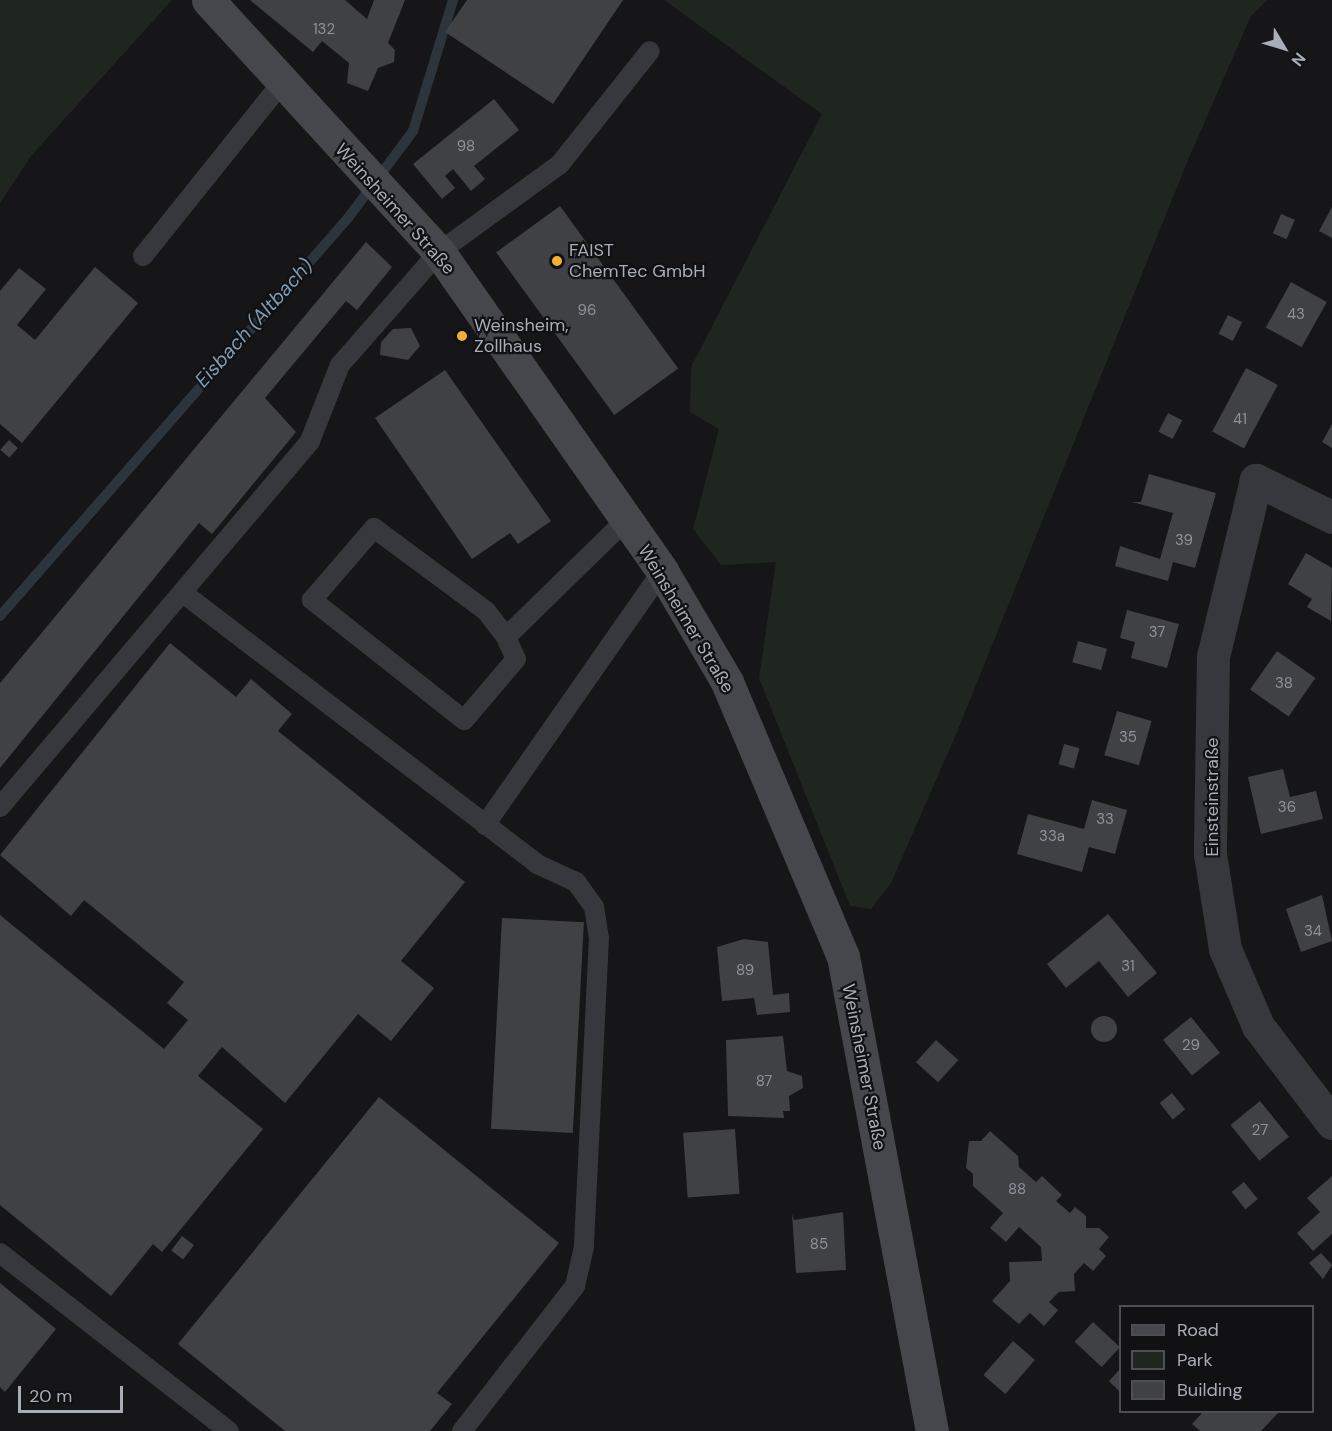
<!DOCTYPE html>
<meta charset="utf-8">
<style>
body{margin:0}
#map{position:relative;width:1332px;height:1431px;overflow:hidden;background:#161618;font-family:"DM Sans",sans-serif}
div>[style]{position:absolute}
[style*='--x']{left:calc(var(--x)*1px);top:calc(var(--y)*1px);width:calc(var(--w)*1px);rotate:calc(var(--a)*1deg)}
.green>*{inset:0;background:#1e261f}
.stream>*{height:10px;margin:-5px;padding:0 5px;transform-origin:5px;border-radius:5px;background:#2c353c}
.building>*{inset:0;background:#404145;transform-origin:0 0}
.round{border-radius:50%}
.lane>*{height:20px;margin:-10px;padding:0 10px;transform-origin:10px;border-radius:10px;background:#37383d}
.street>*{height:33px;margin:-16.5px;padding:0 16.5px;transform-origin:16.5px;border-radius:16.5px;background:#37383d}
.secondary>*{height:33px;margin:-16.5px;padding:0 16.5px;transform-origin:16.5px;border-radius:16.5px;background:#45474d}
.dots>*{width:16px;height:16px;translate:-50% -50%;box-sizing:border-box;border:3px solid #111113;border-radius:50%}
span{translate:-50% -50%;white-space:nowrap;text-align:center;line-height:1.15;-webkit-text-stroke:4.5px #111113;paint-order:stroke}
.number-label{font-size:15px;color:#8e929b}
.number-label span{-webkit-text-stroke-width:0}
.street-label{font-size:18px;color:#a8adb8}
.poi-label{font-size:18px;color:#a8adb8}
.left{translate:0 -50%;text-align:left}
.water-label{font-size:20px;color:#7f9bb3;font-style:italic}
.legend{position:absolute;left:1119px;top:1305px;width:195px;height:108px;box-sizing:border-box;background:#111113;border:2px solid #4d4f55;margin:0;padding:8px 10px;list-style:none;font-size:18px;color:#a8adb8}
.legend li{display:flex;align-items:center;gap:12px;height:30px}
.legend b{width:30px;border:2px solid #4d4f55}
.north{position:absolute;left:1254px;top:18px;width:60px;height:60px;-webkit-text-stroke:4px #111113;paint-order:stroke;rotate:128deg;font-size:16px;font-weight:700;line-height:24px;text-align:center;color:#a8adb8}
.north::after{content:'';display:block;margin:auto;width:21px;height:27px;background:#a8adb8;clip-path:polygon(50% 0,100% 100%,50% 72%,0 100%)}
.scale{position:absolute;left:18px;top:1386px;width:105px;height:27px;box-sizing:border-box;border:3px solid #a8adb8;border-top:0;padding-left:8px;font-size:18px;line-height:21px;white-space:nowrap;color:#a8adb8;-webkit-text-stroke:4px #111113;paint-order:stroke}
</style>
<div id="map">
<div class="green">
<div style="clip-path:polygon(0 0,172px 0,31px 156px,0 203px)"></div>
<div style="clip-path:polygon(664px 0,1267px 0,1251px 16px,1188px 160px,957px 732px,891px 883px,871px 909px,850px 906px,759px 678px,776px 562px,721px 565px,693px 529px,719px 429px,690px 412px,691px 367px,822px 114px)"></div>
</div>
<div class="stream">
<div style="--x:0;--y:616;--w:529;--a:-48.83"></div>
<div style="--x:348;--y:218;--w:109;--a:-53.2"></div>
<div style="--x:413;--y:131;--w:137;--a:-73"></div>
</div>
<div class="building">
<div style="clip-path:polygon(250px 0,345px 0,367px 19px,374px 0,405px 0,388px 43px,395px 50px,394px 62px,378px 68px,368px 91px,347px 83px,349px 63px,322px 41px,313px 52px)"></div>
<div style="clip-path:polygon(467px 0,623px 0,553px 104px,445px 32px)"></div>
<div style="clip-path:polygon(494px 99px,519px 130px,474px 166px,485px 179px,471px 191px,453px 169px,445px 176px,455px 188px,442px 199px,413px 164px)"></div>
<div style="left:560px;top:206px;width:201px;height:79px;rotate:54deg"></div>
<div style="clip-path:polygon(1332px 207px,1332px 238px,1319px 231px)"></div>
<div style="left:1281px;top:214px;width:15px;height:21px;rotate:23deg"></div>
<div style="clip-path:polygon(366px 242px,392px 267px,357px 310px,346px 301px,265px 398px,296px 432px,212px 534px,199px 523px,0 768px,0 683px)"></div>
<div style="clip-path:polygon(95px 267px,138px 303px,22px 443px,0 424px,0 291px,19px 268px,46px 289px,17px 325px,35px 340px)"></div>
<div style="left:1291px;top:282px;width:41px;height:52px;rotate:29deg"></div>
<div style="left:1228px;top:315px;width:16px;height:21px;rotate:27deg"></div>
<div style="clip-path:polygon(411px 328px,420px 346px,408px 360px,380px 355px,381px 342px,393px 329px)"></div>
<div style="left:1246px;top:368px;width:36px;height:72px;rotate:28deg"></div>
<div style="clip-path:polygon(445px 370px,551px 521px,518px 544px,510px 533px,472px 559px,375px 418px)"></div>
<div style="left:1168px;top:413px;width:16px;height:21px;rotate:27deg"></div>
<div style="clip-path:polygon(1332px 424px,1332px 448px,1322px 442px)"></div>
<div style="left:9px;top:440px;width:12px;height:13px;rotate:42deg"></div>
<div style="clip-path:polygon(1149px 474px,1216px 493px,1195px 568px,1173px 562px,1168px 581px,1115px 566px,1120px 546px,1160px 559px,1173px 513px,1132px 502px,1141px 502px)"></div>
<div style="clip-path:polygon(1306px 553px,1332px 568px,1331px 621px,1307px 607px,1312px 599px,1288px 584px)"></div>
<div style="clip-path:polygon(1127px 610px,1179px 624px,1167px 668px,1131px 658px,1135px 642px,1120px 638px)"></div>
<div style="left:1078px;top:641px;width:30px;height:22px;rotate:15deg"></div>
<div style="clip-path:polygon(170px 643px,236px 697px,251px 679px,292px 714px,278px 731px,465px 882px,401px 961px,434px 988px,391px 1041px,358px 1014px,285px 1103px,222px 1047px,198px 1076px,263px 1129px,162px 1252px,153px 1244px,111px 1296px,0 1205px,0 915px,164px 1049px,188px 1020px,167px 1003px,184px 982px,84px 900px,71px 916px,0 855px)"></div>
<div style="left:1277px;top:651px;width:47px;height:47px;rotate:35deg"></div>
<div style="left:1117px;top:711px;width:36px;height:46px;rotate:16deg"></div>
<div style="left:1064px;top:744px;width:16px;height:21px;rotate:15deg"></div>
<div style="clip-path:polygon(1283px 769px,1290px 797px,1316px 791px,1323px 819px,1261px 834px,1248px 777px)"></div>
<div style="clip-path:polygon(1092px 800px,1127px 810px,1115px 854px,1089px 847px,1082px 872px,1017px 854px,1028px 814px,1084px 829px)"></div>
<div style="clip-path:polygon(1322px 895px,1332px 941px,1301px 952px,1286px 909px)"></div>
<div style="clip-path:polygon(1108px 914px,1157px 973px,1128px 997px,1099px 961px,1066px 988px,1047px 964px)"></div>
<div style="left:502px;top:918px;width:82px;height:211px;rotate:3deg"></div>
<div style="clip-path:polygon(744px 939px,768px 942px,773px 995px,789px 993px,790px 1012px,757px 1015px,754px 998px,722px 1001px,717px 947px)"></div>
<div class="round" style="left:1091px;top:1016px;width:26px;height:26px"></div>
<div style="left:1191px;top:1017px;width:46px;height:36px;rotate:51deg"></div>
<div style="clip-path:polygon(783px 1036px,787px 1071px,802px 1076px,803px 1088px,789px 1096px,790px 1111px,783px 1111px,784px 1118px,728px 1116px,726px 1040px)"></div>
<div style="left:936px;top:1040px;width:30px;height:30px;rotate:42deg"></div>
<div style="left:1172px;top:1093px;width:21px;height:16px;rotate:51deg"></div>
<div style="clip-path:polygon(379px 1097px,559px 1243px,437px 1393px,452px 1404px,430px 1431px,285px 1431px,178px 1344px)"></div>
<div style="left:1260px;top:1101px;width:46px;height:38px;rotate:51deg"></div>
<div style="left:735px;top:1129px;width:65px;height:52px;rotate:86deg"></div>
<div style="clip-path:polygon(990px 1131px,1018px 1156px,1019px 1167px,1036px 1182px,1042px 1176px,1062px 1195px,1056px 1201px,1070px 1213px,1075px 1207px,1086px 1216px,1086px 1228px,1099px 1228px,1109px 1237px,1099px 1249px,1106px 1256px,1093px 1271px,1084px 1263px,1074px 1274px,1075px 1291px,1059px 1292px,1049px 1302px,1058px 1310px,1044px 1326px,1030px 1313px,1019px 1324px,992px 1301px,1010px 1281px,1009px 1262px,1042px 1261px,1041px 1247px,1019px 1227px,1006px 1242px,990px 1228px,1003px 1213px,973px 1186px,973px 1174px,966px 1168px,969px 1141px,981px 1141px)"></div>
<div style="clip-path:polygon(1332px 1176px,1332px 1234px,1313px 1251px,1297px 1233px,1320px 1212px,1307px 1198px)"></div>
<div style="left:1244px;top:1182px;width:22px;height:16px;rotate:51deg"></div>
<div style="clip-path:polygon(843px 1212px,846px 1270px,796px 1273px,792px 1214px,794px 1220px)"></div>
<div style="left:182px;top:1236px;width:15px;height:18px;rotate:37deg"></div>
<div style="clip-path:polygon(1321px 1253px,1332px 1265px,1323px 1279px,1309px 1263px)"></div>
<div style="clip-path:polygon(0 1283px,56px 1329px,5px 1392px,0 1387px)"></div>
<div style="left:1093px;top:1322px;width:37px;height:27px;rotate:43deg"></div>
<div style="left:1013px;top:1341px;width:29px;height:45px;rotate:41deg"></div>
<div style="clip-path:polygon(1120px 1369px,1120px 1392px,1109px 1381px)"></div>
<div style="clip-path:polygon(1203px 1412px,1279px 1412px,1261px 1431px,1200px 1431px,1192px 1424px)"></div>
</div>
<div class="lane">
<div style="--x:143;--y:256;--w:221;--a:-51.3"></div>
<div style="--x:183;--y:593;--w:446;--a:37.4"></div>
<div style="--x:537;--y:864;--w:43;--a:24.8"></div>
<div style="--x:576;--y:882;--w:31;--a:54"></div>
<div style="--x:594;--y:907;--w:30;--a:81"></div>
<div style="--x:599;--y:937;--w:310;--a:92.8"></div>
<div style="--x:584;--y:1247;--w:40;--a:103"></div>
<div style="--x:575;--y:1286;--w:184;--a:127.9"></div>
<div style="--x:506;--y:637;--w:24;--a:66"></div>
<div style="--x:516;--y:659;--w:80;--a:130.4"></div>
<div style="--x:464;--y:720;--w:194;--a:-141.7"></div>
<div style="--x:312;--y:600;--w:95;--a:-49.3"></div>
<div style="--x:374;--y:528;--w:139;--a:36.5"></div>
<div style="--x:486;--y:611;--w:33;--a:52"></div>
<div style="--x:506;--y:637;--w:166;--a:-44.3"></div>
<div style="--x:0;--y:807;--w:480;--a:-49.7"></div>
<div style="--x:310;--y:441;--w:82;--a:-68.5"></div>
<div style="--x:340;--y:365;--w:150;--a:-48.8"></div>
<div style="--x:439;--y:252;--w:150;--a:-36"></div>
<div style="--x:560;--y:164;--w:144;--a:-51.5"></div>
<div style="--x:485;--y:825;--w:310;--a:-55.1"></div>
<div style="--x:0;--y:1253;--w:290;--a:37.9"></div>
</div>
<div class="street">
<div style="--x:1332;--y:517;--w:85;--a:-154"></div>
<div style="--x:1256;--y:480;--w:181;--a:103.7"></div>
<div style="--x:1213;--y:656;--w:198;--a:90.9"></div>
<div style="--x:1210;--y:854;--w:96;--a:81"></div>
<div style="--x:1225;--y:949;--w:84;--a:66.8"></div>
<div style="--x:1258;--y:1026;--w:122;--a:52.7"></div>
</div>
<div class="secondary">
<div style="--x:208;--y:0;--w:342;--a:47.5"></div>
<div style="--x:439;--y:252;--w:389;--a:55"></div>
<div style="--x:662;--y:571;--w:129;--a:59.6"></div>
<div style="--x:727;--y:682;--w:298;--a:67.1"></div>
<div style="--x:843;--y:956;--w:483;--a:79.4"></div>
</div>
<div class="dots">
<div style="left:557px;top:261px;background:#f2b134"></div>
<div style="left:462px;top:336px;background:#f2b134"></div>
</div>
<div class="number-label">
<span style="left:324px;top:30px">132</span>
<span style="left:466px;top:147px">98</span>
<span style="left:587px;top:311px">96</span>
<span style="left:1296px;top:315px">43</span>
<span style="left:1240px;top:420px">41</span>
<span style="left:1184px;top:541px">39</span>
<span style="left:1157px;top:633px">37</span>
<span style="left:1284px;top:684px">38</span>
<span style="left:1128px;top:738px">35</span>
<span style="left:1287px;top:808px">36</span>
<span style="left:1105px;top:820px">33</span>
<span style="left:1052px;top:837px">33a</span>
<span style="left:1313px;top:932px">34</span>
<span style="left:1128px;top:967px">31</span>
<span style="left:745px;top:971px">89</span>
<span style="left:1191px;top:1046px">29</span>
<span style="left:764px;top:1082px">87</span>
<span style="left:1260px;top:1131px">27</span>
<span style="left:1017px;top:1190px">88</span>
<span style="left:819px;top:1245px">85</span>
</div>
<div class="street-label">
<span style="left:395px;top:209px;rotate:48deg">Weinsheimer Straße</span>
<span style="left:686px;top:619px;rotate:59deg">Weinsheimer Straße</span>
<span style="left:1212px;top:797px;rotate:-90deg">Einsteinstraße</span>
<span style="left:864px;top:1067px;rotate:79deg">Weinsheimer Straße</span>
</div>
<div class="poi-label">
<span class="left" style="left:569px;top:261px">FAIST<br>ChemTec GmbH</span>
<span class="left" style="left:474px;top:336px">Weinsheim,<br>Zollhaus</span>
</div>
<div class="water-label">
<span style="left:254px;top:323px;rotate:-48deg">Eisbach (Altbach)</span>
</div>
<ul class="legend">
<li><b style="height:8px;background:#45474d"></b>Road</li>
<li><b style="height:16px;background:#1e261f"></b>Park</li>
<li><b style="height:16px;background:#404145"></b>Building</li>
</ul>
<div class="north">N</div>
<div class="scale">20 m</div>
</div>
